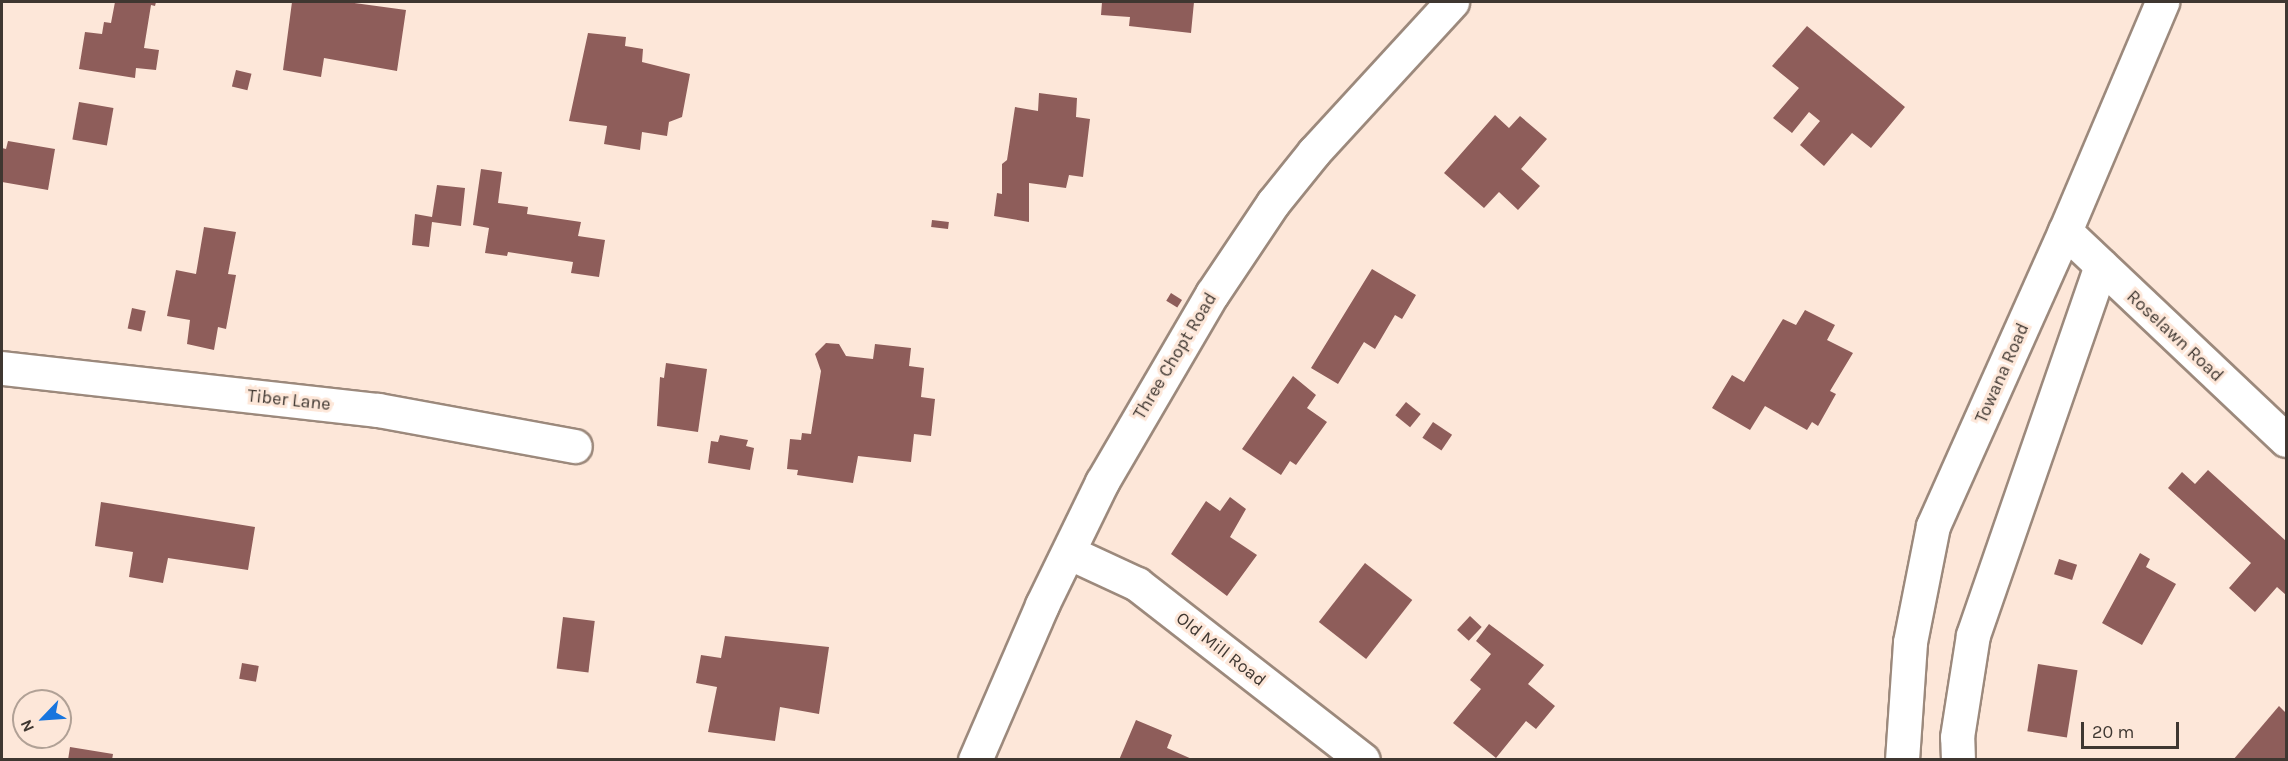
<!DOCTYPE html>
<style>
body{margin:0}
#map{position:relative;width:2288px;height:761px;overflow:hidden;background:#fde7d9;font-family:Karla,sans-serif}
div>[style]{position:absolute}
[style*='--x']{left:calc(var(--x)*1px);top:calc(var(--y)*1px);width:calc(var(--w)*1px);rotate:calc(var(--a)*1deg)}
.building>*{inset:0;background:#8e5d5a;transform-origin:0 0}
.roads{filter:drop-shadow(2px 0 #9c897c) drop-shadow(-2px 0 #9c897c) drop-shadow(0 2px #9c897c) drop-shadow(0 -2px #9c897c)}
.minor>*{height:33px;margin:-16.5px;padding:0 16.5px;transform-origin:16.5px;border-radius:16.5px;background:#fff}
.major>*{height:33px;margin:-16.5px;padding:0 16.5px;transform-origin:16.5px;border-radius:16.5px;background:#fff}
span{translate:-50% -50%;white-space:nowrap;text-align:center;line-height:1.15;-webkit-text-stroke:6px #fde7d9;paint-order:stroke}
.street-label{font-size:18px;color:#3f3731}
.frame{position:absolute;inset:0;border:3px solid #3f3731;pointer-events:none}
.north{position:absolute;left:12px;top:689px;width:60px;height:60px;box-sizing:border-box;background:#fde7d9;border:2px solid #b1a196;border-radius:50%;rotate:245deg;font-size:16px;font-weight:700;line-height:24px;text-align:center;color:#3f3731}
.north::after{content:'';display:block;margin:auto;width:21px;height:27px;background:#1875de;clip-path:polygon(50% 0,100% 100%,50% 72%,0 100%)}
.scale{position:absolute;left:2081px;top:722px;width:98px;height:27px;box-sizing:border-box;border:3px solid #3f3731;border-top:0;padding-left:8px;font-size:18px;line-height:21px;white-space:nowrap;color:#3f3731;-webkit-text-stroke:4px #fde7d9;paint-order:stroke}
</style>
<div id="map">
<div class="building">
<div style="clip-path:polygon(115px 2px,156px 2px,155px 6px,151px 5px,144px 48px,159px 50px,156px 70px,136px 68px,135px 78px,79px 69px,85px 32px,102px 34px,104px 22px,111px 23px)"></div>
<div style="clip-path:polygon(292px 2px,347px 2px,406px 10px,397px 71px,324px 58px,321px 77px,283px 70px)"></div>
<div style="clip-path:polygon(1102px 2px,1194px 2px,1191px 33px,1129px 26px,1130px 17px,1101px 15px)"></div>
<div style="clip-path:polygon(1807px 26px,1905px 107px,1871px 148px,1852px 133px,1824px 166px,1800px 145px,1820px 121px,1809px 112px,1792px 133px,1773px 118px,1799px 88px,1772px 66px)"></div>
<div style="clip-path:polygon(588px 33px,626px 37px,625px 46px,643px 49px,642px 62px,690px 74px,682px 117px,669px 122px,667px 136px,642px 132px,640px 150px,604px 144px,607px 126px,569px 121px)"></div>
<div style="left:236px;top:70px;width:16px;height:17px;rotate:14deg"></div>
<div style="clip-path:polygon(1039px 93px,1077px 98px,1076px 117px,1090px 119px,1083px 177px,1069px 175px,1066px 188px,1029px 183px,1029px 222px,994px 216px,997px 193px,1002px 194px,1002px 164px,1007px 160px,1015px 107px,1038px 111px)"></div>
<div style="left:79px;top:102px;width:35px;height:38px;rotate:10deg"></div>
<div style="clip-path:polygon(1495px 115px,1509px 128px,1520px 116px,1547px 139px,1521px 169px,1540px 186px,1518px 210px,1499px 192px,1484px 208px,1444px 173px)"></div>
<div style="clip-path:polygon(8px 141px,55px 149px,48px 190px,2px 182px,2px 148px,6px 149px)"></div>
<div style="clip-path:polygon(481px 169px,502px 172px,498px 203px,528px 207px,527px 214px,581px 222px,578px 236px,605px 240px,599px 277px,571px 273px,573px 262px,508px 252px,507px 256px,485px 253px,489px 228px,473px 225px)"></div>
<div style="clip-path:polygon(437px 185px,465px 188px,461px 226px,432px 222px,429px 247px,412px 245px,415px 214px,432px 217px)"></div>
<div style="left:932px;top:220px;width:17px;height:7px;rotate:7deg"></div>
<div style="clip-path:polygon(204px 227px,236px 232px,228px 274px,236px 275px,226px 329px,218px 327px,214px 350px,187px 344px,190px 320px,167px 316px,176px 270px,196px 274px)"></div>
<div style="clip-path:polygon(1372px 269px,1416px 295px,1402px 319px,1395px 315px,1375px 349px,1364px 342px,1338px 384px,1311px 368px)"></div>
<div style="left:1171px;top:293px;width:13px;height:9px;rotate:32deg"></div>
<div style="left:132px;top:308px;width:14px;height:21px;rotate:12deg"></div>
<div style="clip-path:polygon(1805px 310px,1835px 325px,1827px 340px,1853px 353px,1830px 391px,1836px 394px,1818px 426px,1812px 422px,1807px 430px,1765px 406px,1750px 430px,1712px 408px,1732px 375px,1744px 382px,1783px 319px,1796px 325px)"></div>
<div style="clip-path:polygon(826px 343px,839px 344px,846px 356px,873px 359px,875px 344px,911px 348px,909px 366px,924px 368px,921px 397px,935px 399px,931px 436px,914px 434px,911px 462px,858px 456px,853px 483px,797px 475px,798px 470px,787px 469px,790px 439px,801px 440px,802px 433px,811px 434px,821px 371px,815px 354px)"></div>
<div style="clip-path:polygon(666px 363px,707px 369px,698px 432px,657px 426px,660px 377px,664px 378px)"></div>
<div style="clip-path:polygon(1293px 376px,1316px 395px,1307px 408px,1327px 422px,1296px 465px,1290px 461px,1281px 475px,1242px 449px)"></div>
<div style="left:1406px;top:402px;width:19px;height:17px;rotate:39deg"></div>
<div style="left:1433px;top:422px;width:23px;height:19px;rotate:34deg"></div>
<div style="clip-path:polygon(720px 435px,748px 440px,746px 446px,754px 448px,750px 470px,708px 463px,711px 441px,718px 442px)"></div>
<div style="clip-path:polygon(2208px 470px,2286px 541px,2286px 595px,2277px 587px,2255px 612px,2229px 588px,2251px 563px,2168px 488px,2182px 472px,2195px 484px)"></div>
<div style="clip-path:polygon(1230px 497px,1246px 509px,1230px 537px,1257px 555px,1227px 596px,1171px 554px,1206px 501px,1220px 511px)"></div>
<div style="clip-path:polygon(101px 502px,255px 527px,248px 570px,168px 558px,163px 583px,129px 577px,133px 552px,95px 546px)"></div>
<div style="clip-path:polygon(2140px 553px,2150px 559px,2146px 567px,2176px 584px,2142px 645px,2102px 623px)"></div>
<div style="left:2059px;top:559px;width:19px;height:16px;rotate:18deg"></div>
<div style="left:1365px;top:563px;width:60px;height:75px;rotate:38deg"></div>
<div style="left:1470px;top:616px;width:16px;height:19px;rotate:43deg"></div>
<div style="left:563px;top:617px;width:32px;height:52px;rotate:7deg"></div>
<div style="clip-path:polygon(1489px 624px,1544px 665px,1528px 684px,1555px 706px,1536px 729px,1526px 721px,1496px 758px,1453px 723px,1481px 689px,1470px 680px,1491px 654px,1476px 641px)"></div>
<div style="clip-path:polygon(725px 636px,829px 647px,819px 714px,780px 707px,775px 741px,708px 732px,717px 687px,696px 683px,701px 655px,721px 658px)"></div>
<div style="left:242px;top:663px;width:17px;height:16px;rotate:10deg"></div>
<div style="left:2038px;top:664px;width:40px;height:68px;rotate:9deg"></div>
<div style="clip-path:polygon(2279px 706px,2286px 713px,2286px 760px,2233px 760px)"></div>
<div style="clip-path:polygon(1136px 720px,1172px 735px,1167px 748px,1194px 760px,1119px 760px)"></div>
<div style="clip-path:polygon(70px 747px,113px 754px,112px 760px,68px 760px)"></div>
</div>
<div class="roads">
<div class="minor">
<div style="--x:2065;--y:231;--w:304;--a:43.4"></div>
<div style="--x:2;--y:368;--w:378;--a:6.4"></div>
<div style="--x:378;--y:410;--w:200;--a:10.4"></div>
<div style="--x:1070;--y:553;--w:74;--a:24.8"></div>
<div style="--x:1137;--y:584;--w:286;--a:37.9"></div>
<div style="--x:1902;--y:760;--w:118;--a:-86.1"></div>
<div style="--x:1910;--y:642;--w:118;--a:-78.8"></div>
<div style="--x:1933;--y:526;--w:323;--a:-65.9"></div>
<div style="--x:2065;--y:231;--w:249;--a:-67"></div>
<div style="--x:1958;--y:760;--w:23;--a:-92"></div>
<div style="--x:1957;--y:737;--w:103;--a:-81.1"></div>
<div style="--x:1973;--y:635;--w:391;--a:-70.9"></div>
</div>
<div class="major">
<div style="--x:975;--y:760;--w:169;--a:-66.6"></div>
<div style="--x:1042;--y:605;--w:137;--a:-64"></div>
<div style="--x:1102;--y:482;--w:218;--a:-59.7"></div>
<div style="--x:1212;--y:294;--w:110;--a:-56.2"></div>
<div style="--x:1273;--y:203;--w:65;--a:-51.2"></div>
<div style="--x:1314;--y:152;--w:204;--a:-47.4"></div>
</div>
</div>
<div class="street-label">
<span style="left:2175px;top:336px;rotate:43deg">Roselawn Road</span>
<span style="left:1175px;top:356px;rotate:-59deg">Three Chopt Road</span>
<span style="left:2002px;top:373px;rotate:-66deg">Towana Road</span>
<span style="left:289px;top:400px;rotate:6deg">Tiber Lane</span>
<span style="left:1221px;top:649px;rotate:38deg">Old Mill Road</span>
</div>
<div class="frame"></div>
<div class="north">N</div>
<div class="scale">20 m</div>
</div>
